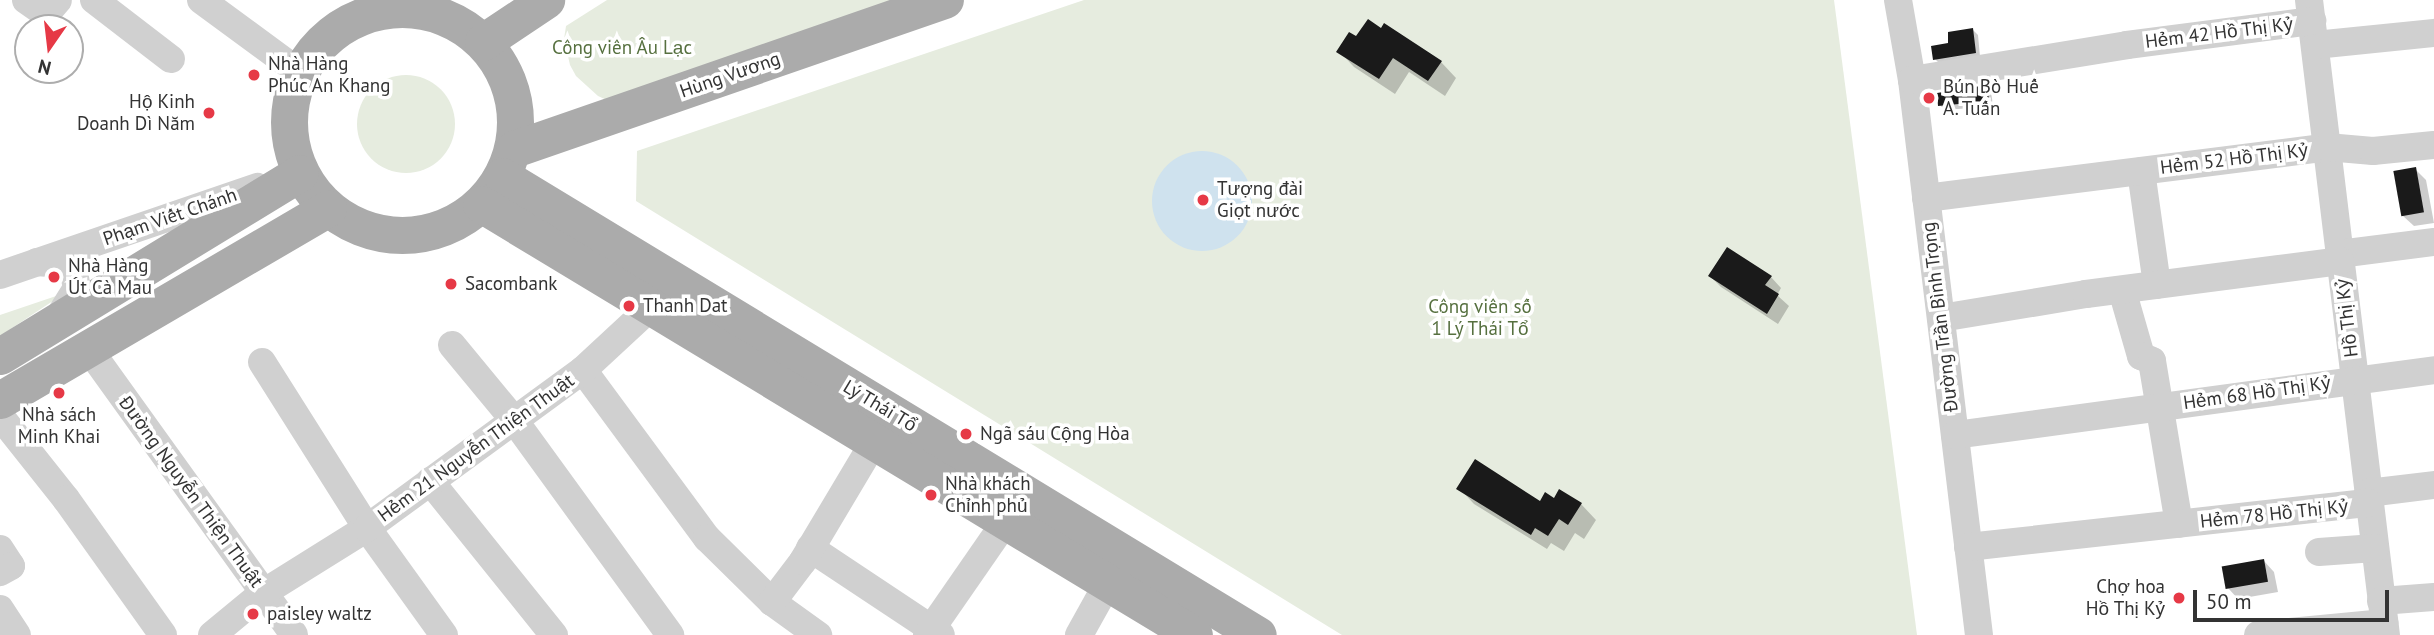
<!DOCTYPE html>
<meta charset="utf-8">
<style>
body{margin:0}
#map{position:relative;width:2434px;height:635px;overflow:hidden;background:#fff;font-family:"PT Sans",sans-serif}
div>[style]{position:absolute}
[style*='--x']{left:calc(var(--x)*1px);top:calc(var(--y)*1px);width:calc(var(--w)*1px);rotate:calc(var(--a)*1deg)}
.green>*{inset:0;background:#e6ecdf}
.round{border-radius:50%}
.water>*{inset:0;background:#cfe2ee}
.shadow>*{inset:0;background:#0003}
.building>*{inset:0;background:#1a1a1a;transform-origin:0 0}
.minor>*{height:28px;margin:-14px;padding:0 14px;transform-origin:14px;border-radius:14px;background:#d0d0d0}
.major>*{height:37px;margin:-18.5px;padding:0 18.5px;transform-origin:18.5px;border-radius:18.5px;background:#ababab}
.major>.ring{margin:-18.5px;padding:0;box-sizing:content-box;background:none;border:37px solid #ababab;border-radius:50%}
.dots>*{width:19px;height:19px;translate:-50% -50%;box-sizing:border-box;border:4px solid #fff;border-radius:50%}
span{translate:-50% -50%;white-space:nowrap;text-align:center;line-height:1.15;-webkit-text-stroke:7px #fff;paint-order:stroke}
.street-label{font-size:19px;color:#333}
.park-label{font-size:19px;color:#56703f}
.poi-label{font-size:19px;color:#333}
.left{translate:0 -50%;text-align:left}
.right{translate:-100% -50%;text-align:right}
.north{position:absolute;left:14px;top:14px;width:70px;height:70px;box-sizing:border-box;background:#fff;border:2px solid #adadad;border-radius:50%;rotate:194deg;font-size:19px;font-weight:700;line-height:28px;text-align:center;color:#333}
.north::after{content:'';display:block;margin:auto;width:24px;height:32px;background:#e63946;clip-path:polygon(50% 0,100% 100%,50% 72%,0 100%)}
.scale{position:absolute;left:2193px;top:590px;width:196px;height:32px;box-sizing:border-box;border:4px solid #333;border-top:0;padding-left:9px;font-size:21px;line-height:24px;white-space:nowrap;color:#333;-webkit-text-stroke:5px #fff;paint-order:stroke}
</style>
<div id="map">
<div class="green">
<div style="clip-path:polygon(607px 0,893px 0,611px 102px,598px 96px,576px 76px,570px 65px,564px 39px,566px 26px)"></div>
<div style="clip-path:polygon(1084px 0,1834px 0,1917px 635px,1342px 635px,636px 201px,637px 151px)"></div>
<div class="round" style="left:357px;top:75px;width:98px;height:98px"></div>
<div style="clip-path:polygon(65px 293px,0 336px,0 315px)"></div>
</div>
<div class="water">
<div class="round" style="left:1152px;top:151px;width:100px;height:100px"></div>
</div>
<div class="shadow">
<div style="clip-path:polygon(1973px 30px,1978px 35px,1980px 57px,1940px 64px,1935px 59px)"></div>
<div style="clip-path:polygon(1357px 38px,1441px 62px,1456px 78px,1445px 96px,1409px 72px,1395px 94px,1354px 67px,1339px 51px)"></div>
<div style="clip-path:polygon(1986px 87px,1991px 92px,1994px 112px,1977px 114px,1971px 108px,1945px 110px,1940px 105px)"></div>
<div style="clip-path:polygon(2415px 169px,2426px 180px,2434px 223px,2414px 226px,2403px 216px)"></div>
<div style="clip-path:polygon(1710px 276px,1771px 277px,1781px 288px,1777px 295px,1789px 306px,1778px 324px,1721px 287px)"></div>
<div style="clip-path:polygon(1459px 488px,1541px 503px,1555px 500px,1581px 504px,1596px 520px,1584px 539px,1575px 533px,1564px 551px,1551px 543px,1547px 549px,1474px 504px)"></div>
<div style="clip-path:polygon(2264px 561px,2274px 572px,2278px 592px,2238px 599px,2228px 588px)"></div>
</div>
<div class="building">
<div style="clip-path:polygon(1368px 19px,1381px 28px,1384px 23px,1442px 61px,1428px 81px,1393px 58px,1379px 79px,1336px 52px,1349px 32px,1356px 36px)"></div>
<div style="clip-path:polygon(1973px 28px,1976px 53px,1933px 60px,1931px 46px,1948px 43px,1948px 32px)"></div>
<div style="clip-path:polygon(1987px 85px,1990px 107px,1970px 110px,1969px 103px,1938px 106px,1937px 93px)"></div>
<div style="left:2416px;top:167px;width:46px;height:23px;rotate:80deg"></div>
<div style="clip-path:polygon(1727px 247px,1772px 276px,1765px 285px,1779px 294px,1767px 314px,1708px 276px)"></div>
<div style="clip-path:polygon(1475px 459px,1540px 501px,1545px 492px,1554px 498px,1559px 489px,1582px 503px,1568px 525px,1559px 519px,1548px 536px,1535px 528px,1531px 535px,1456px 489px)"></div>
<div style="left:2264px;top:559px;width:23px;height:43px;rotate:80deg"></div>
</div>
<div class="minor">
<div style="--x:26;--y:0;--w:24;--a:35"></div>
<div style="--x:46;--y:14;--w:18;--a:-49"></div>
<div style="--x:94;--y:0;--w:97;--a:37.5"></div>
<div style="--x:201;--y:0;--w:122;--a:36.3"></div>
<div style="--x:1898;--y:0;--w:81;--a:80.1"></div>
<div style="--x:1912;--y:80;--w:559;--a:83.12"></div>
<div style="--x:2309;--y:0;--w:640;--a:83.09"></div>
<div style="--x:2315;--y:45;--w:120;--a:-5.8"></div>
<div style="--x:1912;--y:80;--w:218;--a:-9.2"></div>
<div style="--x:2127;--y:45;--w:187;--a:-7.4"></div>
<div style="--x:2141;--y:171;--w:115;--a:82"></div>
<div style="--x:1926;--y:198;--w:404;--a:-7.2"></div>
<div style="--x:2327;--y:147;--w:46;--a:5"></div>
<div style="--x:2373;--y:151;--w:61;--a:-5.6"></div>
<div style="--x:2339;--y:254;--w:96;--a:-7.2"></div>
<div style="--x:37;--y:262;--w:24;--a:5"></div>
<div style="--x:61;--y:264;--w:16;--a:35"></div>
<div style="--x:74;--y:273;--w:15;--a:79"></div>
<div style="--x:77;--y:288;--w:36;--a:122"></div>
<div style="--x:0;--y:275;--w:272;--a:-18.9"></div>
<div style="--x:2122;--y:290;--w:69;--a:73.9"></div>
<div style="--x:2141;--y:356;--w:12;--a:24"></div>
<div style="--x:2152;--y:361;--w:165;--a:80.6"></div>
<div style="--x:1941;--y:318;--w:147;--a:-9.4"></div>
<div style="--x:2086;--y:294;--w:256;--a:-7.4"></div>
<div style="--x:452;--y:345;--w:97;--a:50.4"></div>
<div style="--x:514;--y:420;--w:266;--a:54"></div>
<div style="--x:88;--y:348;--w:353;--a:54.3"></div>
<div style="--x:262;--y:362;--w:196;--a:57.7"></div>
<div style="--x:367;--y:528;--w:132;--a:54.3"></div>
<div style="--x:583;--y:370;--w:209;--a:53.6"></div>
<div style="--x:707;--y:538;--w:91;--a:44.6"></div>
<div style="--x:772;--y:602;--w:57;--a:35.7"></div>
<div style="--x:0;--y:416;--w:106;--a:51.5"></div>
<div style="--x:66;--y:499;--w:167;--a:54.5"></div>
<div style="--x:1955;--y:435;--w:483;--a:-7.7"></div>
<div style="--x:430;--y:481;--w:198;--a:51.2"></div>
<div style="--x:2368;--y:493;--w:66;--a:-6.9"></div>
<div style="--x:1968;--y:547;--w:403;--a:-6.3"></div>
<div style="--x:810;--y:548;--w:157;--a:33.6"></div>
<div style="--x:0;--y:549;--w:20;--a:57"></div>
<div style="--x:11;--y:566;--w:13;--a:151"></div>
<div style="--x:2319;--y:552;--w:56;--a:-4.1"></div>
<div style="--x:2381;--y:601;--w:53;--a:-4.3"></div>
<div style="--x:772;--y:602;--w:51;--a:-52.9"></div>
<div style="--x:803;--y:561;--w:139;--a:-59.2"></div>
<div style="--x:0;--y:609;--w:31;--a:57"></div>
<div style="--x:212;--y:635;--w:66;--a:-39.5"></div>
<div style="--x:263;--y:593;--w:123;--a:-32"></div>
<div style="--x:367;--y:528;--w:268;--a:-36.2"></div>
<div style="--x:583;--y:370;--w:93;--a:-42.8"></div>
<div style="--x:651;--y:307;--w:19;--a:-62"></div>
<div style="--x:927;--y:635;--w:139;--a:-55.3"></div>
<div style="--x:1079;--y:635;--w:60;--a:-60.9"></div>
<div style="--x:2258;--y:635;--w:127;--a:-5.4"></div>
</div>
<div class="major">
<div class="ring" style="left:289px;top:9px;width:189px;height:189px"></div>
<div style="--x:483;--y:42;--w:76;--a:-33.7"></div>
<div style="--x:514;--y:149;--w:456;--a:-19.1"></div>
<div style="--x:502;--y:176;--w:884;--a:31.26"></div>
<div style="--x:481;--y:204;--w:833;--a:31.15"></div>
<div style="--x:0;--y:356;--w:351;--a:-31.4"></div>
<div style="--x:0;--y:400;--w:380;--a:-30.3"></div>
</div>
<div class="dots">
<div style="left:254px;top:75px;background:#e63946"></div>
<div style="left:1929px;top:98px;background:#e63946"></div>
<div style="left:209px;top:113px;background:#e63946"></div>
<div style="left:1203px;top:200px;background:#e63946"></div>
<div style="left:54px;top:277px;background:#e63946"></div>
<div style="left:451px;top:284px;background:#e63946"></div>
<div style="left:629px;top:306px;background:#e63946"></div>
<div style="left:59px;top:393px;background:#e63946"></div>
<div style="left:966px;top:434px;background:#e63946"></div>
<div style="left:931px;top:495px;background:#e63946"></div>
<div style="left:2179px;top:598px;background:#e63946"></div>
<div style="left:253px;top:614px;background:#e63946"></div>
</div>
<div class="street-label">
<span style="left:2219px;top:33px;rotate:-7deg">Hẻm 42 Hồ Thị Kỷ</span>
<span style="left:730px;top:75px;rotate:-19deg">Hùng Vương</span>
<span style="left:2234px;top:159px;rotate:-7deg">Hẻm 52 Hồ Thị Kỷ</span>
<span style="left:170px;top:217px;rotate:-19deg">Phạm Viết Chánh</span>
<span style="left:1940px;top:317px;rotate:-97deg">Đường Trần Bình Trọng</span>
<span style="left:2347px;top:318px;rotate:-97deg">Hồ Thị Kỷ</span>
<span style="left:2257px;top:393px;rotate:-8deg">Hẻm 68 Hồ Thị Kỷ</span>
<span style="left:880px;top:406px;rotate:31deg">Lý Thái Tổ</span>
<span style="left:476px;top:448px;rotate:-36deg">Hẻm 21 Nguyễn Thiện Thuật</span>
<span style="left:191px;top:492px;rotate:54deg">Đường Nguyễn Thiện Thuật</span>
<span style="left:2274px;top:514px;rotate:-6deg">Hẻm 78 Hồ Thị Kỷ</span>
</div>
<div class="park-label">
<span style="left:622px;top:48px">Công viên Âu Lạc</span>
<span style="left:1480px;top:318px">Công viên số<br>1 Lý Thái Tổ</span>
</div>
<div class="poi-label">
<span class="left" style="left:268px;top:75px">Nhà Hàng<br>Phúc An Khang</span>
<span class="left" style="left:1943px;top:98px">Bún Bò Huế<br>A. Tuấn</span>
<span class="right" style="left:195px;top:113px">Hộ Kinh<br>Doanh Dì Năm</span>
<span class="left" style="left:1217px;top:200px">Tượng đài<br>Giọt nước</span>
<span class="left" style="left:68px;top:277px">Nhà Hàng<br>Út Cà Mau</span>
<span class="left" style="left:465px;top:284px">Sacombank</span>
<span class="left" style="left:643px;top:306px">Thanh Dat</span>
<span style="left:59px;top:426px">Nhà sách<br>Minh Khai</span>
<span class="left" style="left:980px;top:434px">Ngã sáu Cộng Hòa</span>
<span class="left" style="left:945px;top:495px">Nhà khách<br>Chỉnh phủ</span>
<span class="right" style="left:2165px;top:598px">Chợ hoa<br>Hồ Thị Kỷ</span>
<span class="left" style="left:267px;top:614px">paisley waltz</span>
</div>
<div class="north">N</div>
<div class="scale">50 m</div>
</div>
